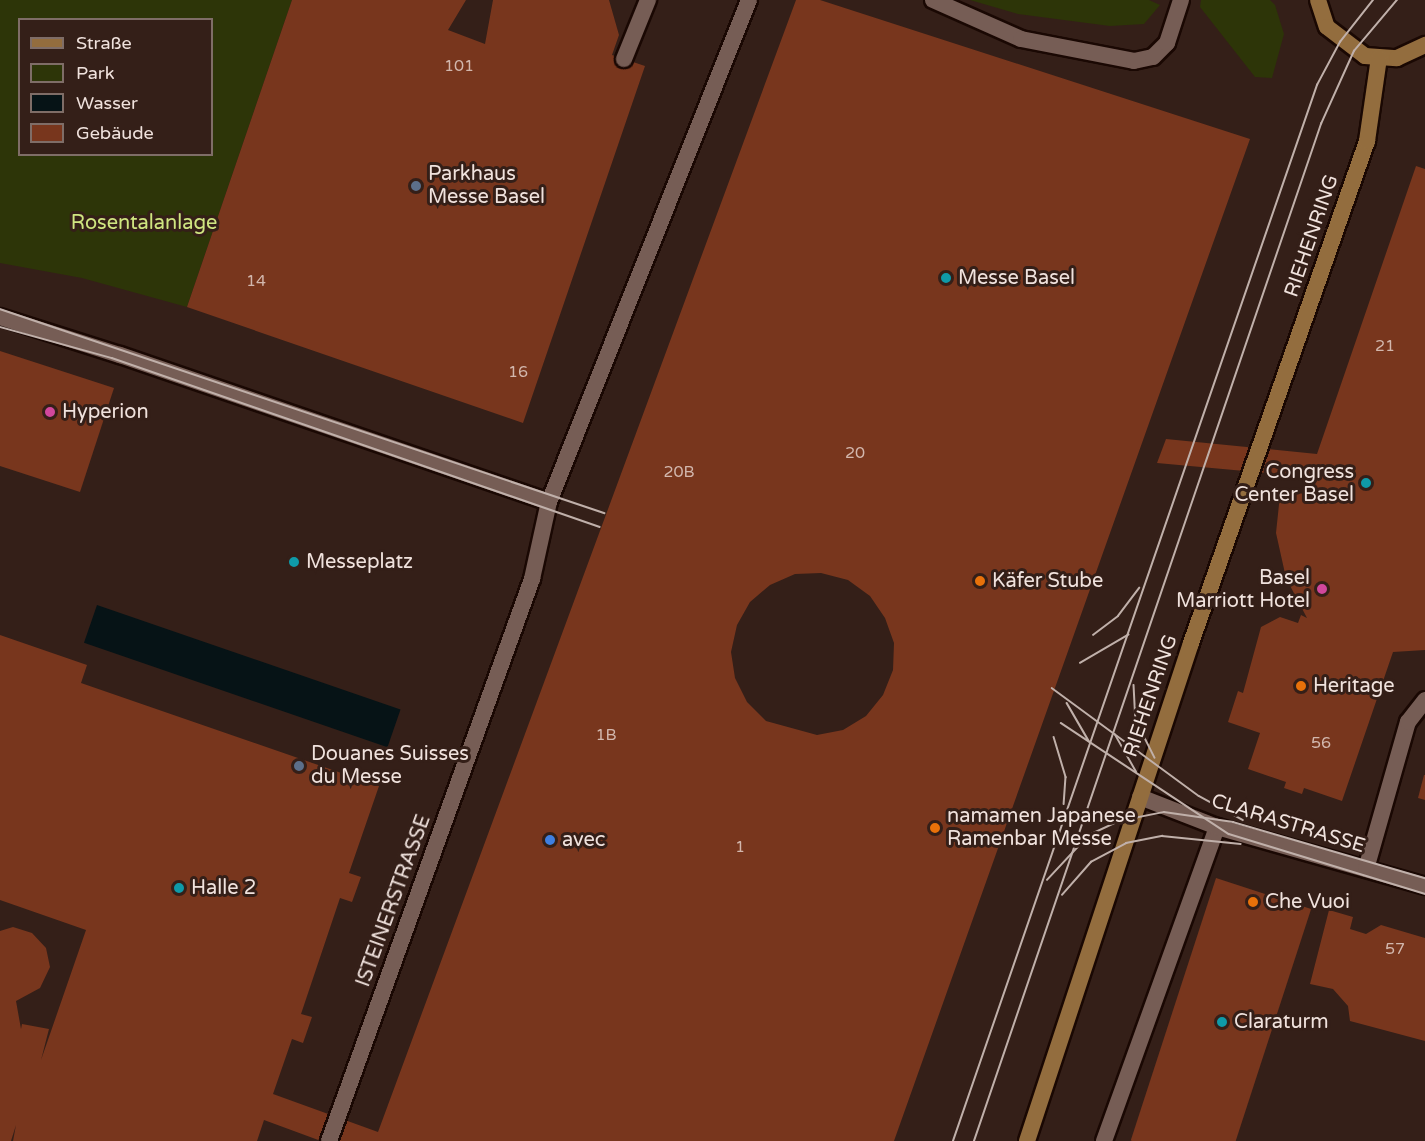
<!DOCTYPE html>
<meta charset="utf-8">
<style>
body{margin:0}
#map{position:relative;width:1425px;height:1141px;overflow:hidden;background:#341f18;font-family:"Varela Round",sans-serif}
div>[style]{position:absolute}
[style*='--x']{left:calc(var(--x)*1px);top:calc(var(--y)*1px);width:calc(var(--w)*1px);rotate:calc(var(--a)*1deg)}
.green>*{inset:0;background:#2d3508}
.water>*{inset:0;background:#061316;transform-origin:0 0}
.building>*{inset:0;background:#78361d;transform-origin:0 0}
.roads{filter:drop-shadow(2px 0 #1a0803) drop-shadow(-2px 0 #1a0803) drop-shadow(0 2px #1a0803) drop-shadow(0 -2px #1a0803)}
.service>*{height:16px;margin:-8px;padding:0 8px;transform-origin:8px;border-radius:8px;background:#765d55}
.minor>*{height:16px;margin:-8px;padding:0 8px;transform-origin:8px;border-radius:8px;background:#765d55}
.secondary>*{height:16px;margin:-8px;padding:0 8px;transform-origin:8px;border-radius:8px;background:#936d3e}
.tram>*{height:1.5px;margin:-0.75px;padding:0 0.75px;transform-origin:0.75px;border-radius:0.75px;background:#c0b0aa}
.dots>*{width:16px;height:16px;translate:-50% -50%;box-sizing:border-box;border:3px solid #341f18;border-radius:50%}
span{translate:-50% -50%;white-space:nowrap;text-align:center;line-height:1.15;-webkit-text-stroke:6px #341f18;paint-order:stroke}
.number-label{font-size:16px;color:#d2b7ad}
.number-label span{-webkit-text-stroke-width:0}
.poi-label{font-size:20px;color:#f0e2dd}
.left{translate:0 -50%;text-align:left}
.right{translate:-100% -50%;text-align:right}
.park-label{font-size:20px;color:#cfe580}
.street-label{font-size:20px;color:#f0e2dd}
.legend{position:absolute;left:18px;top:18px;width:195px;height:138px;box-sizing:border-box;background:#341f18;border:2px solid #7f6d67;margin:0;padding:8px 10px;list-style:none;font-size:18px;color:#f0e2dd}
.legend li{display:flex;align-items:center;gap:12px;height:30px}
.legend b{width:30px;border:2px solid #7f6d67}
</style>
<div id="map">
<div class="green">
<div style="clip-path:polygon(evenodd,0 0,292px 0,187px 307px,82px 278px,0 263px,0 0,20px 20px,212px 20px,212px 154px,20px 154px,20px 20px)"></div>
<div style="clip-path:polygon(970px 0,1149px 0,1160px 5px,1144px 24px,1110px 26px,1018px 14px)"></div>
<div style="clip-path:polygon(1201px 0,1270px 0,1275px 5px,1284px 34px,1272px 78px,1255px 77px,1200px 7px)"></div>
</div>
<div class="water">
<div style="left:97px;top:605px;width:321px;height:40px;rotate:19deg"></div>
</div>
<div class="building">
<div style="clip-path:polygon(292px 0,466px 0,448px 30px,485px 44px,493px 0,609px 0,619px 35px,612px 55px,645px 66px,523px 423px,187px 307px)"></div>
<div style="clip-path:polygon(evenodd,796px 0,820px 0,1250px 139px,894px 1141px,321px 1141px,264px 1120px,257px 1141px,13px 1141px,16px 1125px,11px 1141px,0 1141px,0 931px,13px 927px,32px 933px,46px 948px,50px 967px,40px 988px,16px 1001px,21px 1029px,22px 1024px,49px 1029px,41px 1060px,86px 930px,0 900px,0 635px,87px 665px,81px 683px,379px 786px,349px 873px,361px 877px,352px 902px,340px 898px,301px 1014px,312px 1017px,303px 1043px,292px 1039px,273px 1094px,378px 1132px,796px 0,821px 573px,848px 580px,870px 596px,885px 618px,894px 643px,893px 670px,883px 695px,866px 716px,843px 730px,817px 735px,766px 721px,747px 702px,735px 678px,731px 652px,737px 625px,750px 602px,770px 585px,795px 574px,821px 573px)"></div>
<div style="clip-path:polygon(1416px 166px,1425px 169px,1425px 650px,1393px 652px,1342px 801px,1304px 788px,1302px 794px,1284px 788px,1286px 782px,1248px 769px,1260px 733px,1228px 722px,1238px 691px,1243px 693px,1261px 627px,1280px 617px,1298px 623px,1301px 615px,1307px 618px,1286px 578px,1276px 533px,1280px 495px,1309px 493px,1305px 489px,1309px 477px,1157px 463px,1166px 439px,1317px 454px)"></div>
<div style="clip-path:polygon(0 351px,114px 388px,80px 492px,0 466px)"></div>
<div style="clip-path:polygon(1424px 775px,1425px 775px,1425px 800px,1418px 798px)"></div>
<div style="left:1216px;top:878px;width:100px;height:276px;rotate:18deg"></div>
<div style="clip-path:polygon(1329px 910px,1353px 917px,1350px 929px,1366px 934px,1381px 925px,1425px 938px,1425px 1041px,1350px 1021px,1348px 1006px,1333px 989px,1310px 984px)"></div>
</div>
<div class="roads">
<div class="service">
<div style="--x:933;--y:0;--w:96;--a:23.9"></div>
<div style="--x:1021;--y:39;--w:115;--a:11"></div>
<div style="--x:1134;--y:61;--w:19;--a:-12"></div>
<div style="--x:1153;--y:57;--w:20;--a:-45"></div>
<div style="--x:1167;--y:43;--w:45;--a:-72"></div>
<div style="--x:624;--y:59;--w:64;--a:-67.9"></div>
<div style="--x:120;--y:355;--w:453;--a:18.9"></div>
<div style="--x:549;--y:502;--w:540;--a:-68.28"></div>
<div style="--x:1104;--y:1141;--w:334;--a:-70.2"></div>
</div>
<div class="minor">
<div style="--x:0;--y:317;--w:126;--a:17.6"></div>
<div style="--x:1140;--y:797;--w:83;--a:21.3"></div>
<div style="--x:1217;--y:827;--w:216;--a:15.8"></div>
<div style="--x:1366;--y:869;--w:153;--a:-74.1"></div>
<div style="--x:1408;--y:722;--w:28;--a:-52"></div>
<div style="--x:329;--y:1141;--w:598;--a:-70.14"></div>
<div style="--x:532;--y:579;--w:79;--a:-77.6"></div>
</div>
<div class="secondary">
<div style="--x:1318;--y:0;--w:28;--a:72"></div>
<div style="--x:1327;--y:27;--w:48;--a:37.3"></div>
<div style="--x:1365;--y:56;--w:32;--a:4"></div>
<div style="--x:1397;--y:58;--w:31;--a:-25"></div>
<div style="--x:1027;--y:1141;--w:524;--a:-71.77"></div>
<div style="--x:1191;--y:643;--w:532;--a:-70.68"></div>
<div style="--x:1367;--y:141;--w:84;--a:-81.8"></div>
</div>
</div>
<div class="tram">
<div style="--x:0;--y:309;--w:638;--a:18.66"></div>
<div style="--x:0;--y:327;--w:116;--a:15.5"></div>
<div style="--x:112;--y:358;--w:516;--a:19.1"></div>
<div style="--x:1093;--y:635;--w:31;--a:-37"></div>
<div style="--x:1118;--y:616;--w:35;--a:-53"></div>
<div style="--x:1080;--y:663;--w:56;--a:-30.3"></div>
<div style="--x:1134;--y:685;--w:35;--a:87"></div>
<div style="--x:1136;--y:720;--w:42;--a:63.4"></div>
<div style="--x:1052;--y:688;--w:182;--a:36.3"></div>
<div style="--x:1199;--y:796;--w:50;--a:28.6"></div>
<div style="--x:1067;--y:703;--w:44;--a:59.9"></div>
<div style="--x:1061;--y:723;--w:201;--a:33.5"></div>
<div style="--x:1229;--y:834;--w:205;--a:17"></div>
<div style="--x:1115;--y:734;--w:43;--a:60.4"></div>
<div style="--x:1054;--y:737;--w:42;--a:73.3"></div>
<div style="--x:1066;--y:777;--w:27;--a:94"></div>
<div style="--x:1047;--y:880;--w:62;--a:-47"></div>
<div style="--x:1089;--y:835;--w:33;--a:-25"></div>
<div style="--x:1119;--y:821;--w:46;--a:-11.3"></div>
<div style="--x:1164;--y:812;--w:70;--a:8.2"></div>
<div style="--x:1233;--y:822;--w:200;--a:16.3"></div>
<div style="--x:1062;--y:895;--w:44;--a:-48.7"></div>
<div style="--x:1091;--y:862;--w:40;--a:-28"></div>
<div style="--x:1126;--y:843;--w:37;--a:-11"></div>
<div style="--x:1162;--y:836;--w:79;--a:5.8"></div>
<div style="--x:953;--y:1141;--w:1117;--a:-70.98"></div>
<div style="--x:1317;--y:85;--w:49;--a:-61.9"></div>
<div style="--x:1340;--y:42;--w:53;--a:-51.8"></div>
<div style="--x:974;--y:1141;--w:1075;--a:-71.16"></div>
<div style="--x:1321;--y:124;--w:80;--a:-65.7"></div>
<div style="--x:1354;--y:51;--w:67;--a:-49.9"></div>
</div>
<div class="dots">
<div style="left:416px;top:186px;background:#5c6f8a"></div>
<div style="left:946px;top:278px;background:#0f9aa8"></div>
<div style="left:50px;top:412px;background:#d1479c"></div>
<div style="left:1366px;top:483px;background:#0f9aa8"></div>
<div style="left:294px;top:562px;background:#0f9aa8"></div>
<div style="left:980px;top:581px;background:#e8710a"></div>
<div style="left:1322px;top:589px;background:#d1479c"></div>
<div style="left:1301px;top:686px;background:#e8710a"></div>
<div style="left:299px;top:766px;background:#5c6f8a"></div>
<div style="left:935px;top:828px;background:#e8710a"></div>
<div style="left:550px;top:840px;background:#3f7fe0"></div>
<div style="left:179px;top:888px;background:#0f9aa8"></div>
<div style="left:1253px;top:902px;background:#e8710a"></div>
<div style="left:1222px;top:1022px;background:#0f9aa8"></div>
</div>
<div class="number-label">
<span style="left:459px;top:66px">101</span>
<span style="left:256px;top:281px">14</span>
<span style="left:1385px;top:346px">21</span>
<span style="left:518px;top:372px">16</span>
<span style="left:855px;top:453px">20</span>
<span style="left:679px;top:472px">20B</span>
<span style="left:606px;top:735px">1B</span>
<span style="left:1321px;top:743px">56</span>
<span style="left:740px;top:847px">1</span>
<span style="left:1395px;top:949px">57</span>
</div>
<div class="poi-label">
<span class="left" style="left:428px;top:186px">Parkhaus<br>Messe Basel</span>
<span class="left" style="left:958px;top:278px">Messe Basel</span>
<span class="left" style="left:62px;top:412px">Hyperion</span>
<span class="right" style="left:1354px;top:484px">Congress<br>Center Basel</span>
<span class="left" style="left:306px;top:562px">Messeplatz</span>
<span class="right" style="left:1310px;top:590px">Basel<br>Marriott Hotel</span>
<span class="left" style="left:992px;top:581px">Käfer Stube</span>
<span class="left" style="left:1313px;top:686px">Heritage</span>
<span class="left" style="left:311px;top:766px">Douanes Suisses<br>du Messe</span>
<span class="left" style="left:947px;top:828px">namamen Japanese<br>Ramenbar Messe</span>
<span class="left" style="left:562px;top:840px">avec</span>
<span class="left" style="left:191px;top:888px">Halle 2</span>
<span class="left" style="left:1265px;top:902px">Che Vuoi</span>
<span class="left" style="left:1234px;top:1022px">Claraturm</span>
</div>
<div class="park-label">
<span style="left:144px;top:223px">Rosentalanlage</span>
</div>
<div class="street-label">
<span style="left:1312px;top:236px;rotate:-71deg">RIEHENRING</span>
<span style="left:1151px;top:696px;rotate:-71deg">RIEHENRING</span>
<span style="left:1288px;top:824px;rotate:17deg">CLARASTRASSE</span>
<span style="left:394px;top:901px;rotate:-70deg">ISTEINERSTRASSE</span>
</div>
<ul class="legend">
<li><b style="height:8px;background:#936d3e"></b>Straße</li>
<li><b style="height:16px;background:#2d3508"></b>Park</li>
<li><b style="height:16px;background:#061316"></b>Wasser</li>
<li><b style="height:16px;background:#78361d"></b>Gebäude</li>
</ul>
</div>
